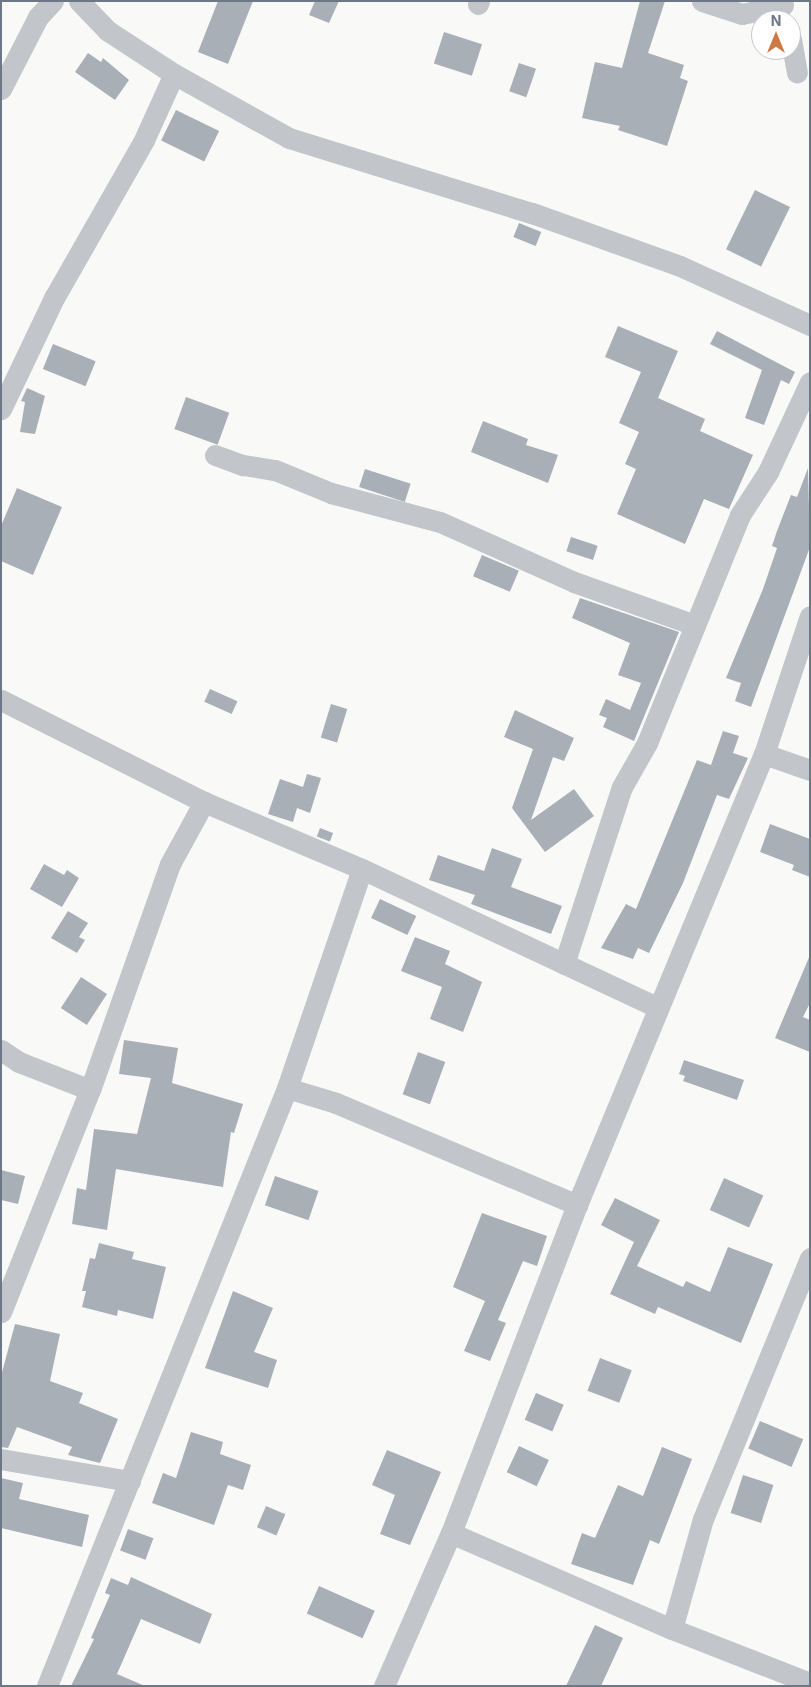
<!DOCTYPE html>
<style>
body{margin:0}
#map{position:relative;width:811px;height:1687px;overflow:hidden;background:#f9faf8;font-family:Inter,sans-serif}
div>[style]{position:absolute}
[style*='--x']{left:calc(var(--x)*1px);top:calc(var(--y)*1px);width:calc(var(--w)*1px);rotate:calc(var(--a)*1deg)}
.building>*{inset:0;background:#a9afb6;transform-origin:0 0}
.minor>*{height:21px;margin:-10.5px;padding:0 10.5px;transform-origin:10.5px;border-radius:10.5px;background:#c2c5c9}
span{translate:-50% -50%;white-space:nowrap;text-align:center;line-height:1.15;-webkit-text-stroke:5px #fff;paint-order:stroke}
.frame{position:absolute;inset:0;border:2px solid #6d7785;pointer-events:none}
.north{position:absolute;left:751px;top:10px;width:50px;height:50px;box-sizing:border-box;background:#fff;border:1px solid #c5c9ce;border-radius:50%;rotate:0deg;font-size:14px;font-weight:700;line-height:20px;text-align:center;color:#6d7785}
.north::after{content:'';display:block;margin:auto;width:18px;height:22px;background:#ce7843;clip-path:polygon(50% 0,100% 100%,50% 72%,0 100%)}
</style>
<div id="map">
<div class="building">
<div style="clip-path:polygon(218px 1px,253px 1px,228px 64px,198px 52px)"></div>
<div style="clip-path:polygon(315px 1px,339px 1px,329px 23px,309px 15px)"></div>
<div style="clip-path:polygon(640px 1px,665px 1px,648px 53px,684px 65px,680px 78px,688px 81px,667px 146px,618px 130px,620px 126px,582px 118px,595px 62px,622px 68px)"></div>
<div style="left:444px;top:32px;width:40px;height:33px;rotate:18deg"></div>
<div style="clip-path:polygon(88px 53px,101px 62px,103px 58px,129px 80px,115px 100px,75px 72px)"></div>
<div style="left:519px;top:63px;width:18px;height:30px;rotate:19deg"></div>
<div style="left:176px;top:110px;width:48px;height:34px;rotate:26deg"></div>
<div style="left:755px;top:190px;width:39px;height:66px;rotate:26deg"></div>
<div style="left:519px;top:223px;width:24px;height:15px;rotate:22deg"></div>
<div style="clip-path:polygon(618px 326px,678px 351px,658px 398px,705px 419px,700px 431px,753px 455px,729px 509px,704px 499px,685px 544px,617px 514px,636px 469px,625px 464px,639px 432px,619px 423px,641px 372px,605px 357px)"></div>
<div style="clip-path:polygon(717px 331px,795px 372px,789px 384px,781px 380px,764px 425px,745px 418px,762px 370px,710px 344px)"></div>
<div style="left:53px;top:344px;width:46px;height:27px;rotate:22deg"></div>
<div style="clip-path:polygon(27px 388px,45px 396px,35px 434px,20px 432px,25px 402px,21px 401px)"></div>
<div style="left:186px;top:397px;width:46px;height:34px;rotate:20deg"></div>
<div style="clip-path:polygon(483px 421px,528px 439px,526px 445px,558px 455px,548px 483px,471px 452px)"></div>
<div style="clip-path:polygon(808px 468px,810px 547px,751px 707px,735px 701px,741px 683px,726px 678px,763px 589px,777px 548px,772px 546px,777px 531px,791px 495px,797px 497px)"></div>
<div style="left:365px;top:469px;width:48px;height:19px;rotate:18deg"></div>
<div style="clip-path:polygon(17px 488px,62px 507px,33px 575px,1px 561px,1px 526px)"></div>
<div style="left:571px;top:537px;width:28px;height:15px;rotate:18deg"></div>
<div style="left:482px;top:555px;width:40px;height:23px;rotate:23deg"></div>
<div style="clip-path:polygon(580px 598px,679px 632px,634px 741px,603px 727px,607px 718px,599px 715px,606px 699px,630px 710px,641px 683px,618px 675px,630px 643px,572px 618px)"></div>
<div style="left:210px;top:689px;width:30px;height:14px;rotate:24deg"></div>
<div style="left:331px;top:704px;width:17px;height:35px;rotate:17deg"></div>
<div style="clip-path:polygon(515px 710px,574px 738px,564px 761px,553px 757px,531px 820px,574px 789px,594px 816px,545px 852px,512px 808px,533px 749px,504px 737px)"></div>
<div style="clip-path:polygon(723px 731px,739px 736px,733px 753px,748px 758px,729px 799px,717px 795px,683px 883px,649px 953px,638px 948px,633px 959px,601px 948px,626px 904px,636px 909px,697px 760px,711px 765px)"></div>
<div style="clip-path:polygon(307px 774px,321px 778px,310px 813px,297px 808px,293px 822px,268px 814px,280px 779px,303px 787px)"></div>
<div style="clip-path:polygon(770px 824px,810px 839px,810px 877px,792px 870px,794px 865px,760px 852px)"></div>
<div style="left:320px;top:828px;width:14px;height:9px;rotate:21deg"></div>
<div style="clip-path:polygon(492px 848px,522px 859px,511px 887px,562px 906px,551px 934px,471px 904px,475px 895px,429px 880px,438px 855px,484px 871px)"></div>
<div style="clip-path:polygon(44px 864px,64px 875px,67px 870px,79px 878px,62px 907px,30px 889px)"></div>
<div style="left:380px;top:899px;width:40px;height:21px;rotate:25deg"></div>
<div style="clip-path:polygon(68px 911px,88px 923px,79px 937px,85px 940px,77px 953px,51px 938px)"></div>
<div style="clip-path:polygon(415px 937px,450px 951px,445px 964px,482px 982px,463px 1032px,430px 1019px,442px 987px,401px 971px)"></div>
<div style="clip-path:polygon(810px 955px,810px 1003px,803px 1017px,810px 1020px,810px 1052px,775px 1038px)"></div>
<div style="left:81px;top:977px;width:31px;height:37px;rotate:33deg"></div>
<div style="clip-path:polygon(124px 1040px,178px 1048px,172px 1083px,243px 1104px,234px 1133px,231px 1132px,223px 1187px,116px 1169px,107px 1230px,72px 1224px,77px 1188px,86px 1190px,94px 1129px,137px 1134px,151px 1078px,119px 1074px)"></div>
<div style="left:418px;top:1052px;width:29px;height:45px;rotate:20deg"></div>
<div style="clip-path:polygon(684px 1060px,744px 1080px,737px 1100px,683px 1081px,685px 1076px,679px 1074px)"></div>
<div style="clip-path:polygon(1px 1170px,25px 1176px,18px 1204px,1px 1200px)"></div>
<div style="left:275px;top:1176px;width:46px;height:31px;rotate:19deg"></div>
<div style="left:724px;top:1178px;width:43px;height:35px;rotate:24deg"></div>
<div style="clip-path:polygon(615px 1198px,660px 1220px,637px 1266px,683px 1287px,686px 1281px,710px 1292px,728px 1247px,773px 1264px,741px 1343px,658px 1307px,655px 1314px,610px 1294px,634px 1242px,601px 1225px)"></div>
<div style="clip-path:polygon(482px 1213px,547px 1236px,537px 1266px,523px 1261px,498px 1320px,506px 1323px,490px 1361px,464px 1351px,485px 1301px,453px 1287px)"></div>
<div style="clip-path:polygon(99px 1243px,134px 1252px,132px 1259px,166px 1267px,153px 1319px,118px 1310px,117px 1316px,82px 1307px,86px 1291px,82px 1291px,90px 1258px,95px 1259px)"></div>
<div style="clip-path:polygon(233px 1291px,273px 1308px,254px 1352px,277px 1360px,268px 1388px,205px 1368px)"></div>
<div style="clip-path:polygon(15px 1324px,60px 1334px,50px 1381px,83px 1393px,79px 1403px,118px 1419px,100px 1463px,68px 1455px,72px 1447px,17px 1427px,8px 1448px,1px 1447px,1px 1376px)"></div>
<div style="left:600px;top:1358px;width:34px;height:35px;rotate:21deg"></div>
<div style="left:536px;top:1393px;width:30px;height:29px;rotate:23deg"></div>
<div style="left:760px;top:1421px;width:47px;height:30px;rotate:23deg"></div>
<div style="clip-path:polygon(191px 1432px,223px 1442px,220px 1454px,251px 1465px,243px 1490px,228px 1485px,214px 1525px,152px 1503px,163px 1473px,176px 1478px)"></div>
<div style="left:519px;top:1446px;width:33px;height:29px;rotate:25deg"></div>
<div style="clip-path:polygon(662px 1447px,692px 1459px,659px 1544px,650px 1540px,633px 1585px,571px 1564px,582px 1533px,595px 1538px,618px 1485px,643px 1496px)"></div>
<div style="clip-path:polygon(387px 1450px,441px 1472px,410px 1545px,380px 1534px,395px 1495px,372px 1485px)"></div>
<div style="left:743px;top:1475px;width:32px;height:40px;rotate:18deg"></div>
<div style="clip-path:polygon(1px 1478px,23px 1483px,19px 1499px,89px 1515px,82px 1547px,1px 1528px)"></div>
<div style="left:266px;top:1506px;width:21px;height:23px;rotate:23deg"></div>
<div style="left:128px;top:1529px;width:27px;height:23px;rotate:20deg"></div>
<div style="clip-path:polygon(131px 1577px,212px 1614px,200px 1644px,141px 1619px,117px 1674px,145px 1686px,71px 1686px,94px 1639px,91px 1638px,110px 1595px,105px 1593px,111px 1578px,128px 1585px)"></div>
<div style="left:319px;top:1586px;width:61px;height:30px;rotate:24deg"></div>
<div style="clip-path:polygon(595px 1625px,623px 1638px,601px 1686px,566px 1686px)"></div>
</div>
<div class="minor">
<div style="--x:79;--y:1;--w:42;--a:46"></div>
<div style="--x:108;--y:31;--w:79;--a:33.1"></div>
<div style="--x:174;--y:74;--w:132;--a:29.1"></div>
<div style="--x:289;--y:138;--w:254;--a:17.2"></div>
<div style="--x:532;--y:213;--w:157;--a:19.7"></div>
<div style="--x:680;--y:266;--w:143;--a:24.4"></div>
<div style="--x:702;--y:1;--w:42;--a:18"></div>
<div style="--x:742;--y:14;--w:42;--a:-12.4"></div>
<div style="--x:478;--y:4;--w:3;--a:-72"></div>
<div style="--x:791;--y:39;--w:34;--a:80"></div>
<div style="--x:1;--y:89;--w:81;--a:-62.8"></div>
<div style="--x:38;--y:17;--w:22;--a:-47"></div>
<div style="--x:1;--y:409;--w:123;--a:-64.5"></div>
<div style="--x:54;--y:298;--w:182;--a:-60.3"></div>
<div style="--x:144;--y:140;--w:72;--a:-65.6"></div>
<div style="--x:215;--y:455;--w:30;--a:20"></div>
<div style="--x:243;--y:465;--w:32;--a:9"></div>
<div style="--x:275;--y:470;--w:61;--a:22.3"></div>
<div style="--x:331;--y:493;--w:113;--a:14.9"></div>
<div style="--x:440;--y:522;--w:147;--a:24.1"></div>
<div style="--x:574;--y:582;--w:128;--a:19.6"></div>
<div style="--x:1;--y:700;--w:227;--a:26.7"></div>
<div style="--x:204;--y:802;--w:172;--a:23"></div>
<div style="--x:362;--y:869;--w:326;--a:25.1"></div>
<div style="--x:764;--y:754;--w:49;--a:19.2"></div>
<div style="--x:564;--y:964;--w:186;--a:-71.9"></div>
<div style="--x:622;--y:787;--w:51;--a:-60.4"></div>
<div style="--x:647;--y:743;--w:246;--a:-67.8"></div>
<div style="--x:740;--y:515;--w:51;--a:-56.9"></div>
<div style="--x:768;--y:472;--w:99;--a:-65"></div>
<div style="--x:1;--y:1050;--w:22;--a:34"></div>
<div style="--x:19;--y:1062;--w:76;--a:21.5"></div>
<div style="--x:287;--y:1088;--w:51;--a:17"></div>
<div style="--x:336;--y:1103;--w:262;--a:22.9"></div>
<div style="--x:1;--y:1312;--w:239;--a:-68.2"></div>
<div style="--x:90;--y:1090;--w:240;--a:-70.5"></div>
<div style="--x:170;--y:864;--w:71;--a:-61.3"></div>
<div style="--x:1;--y:1459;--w:131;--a:9.7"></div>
<div style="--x:451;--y:1533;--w:241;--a:23.5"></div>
<div style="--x:672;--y:1629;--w:148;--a:21.4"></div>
<div style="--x:672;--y:1629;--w:114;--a:-74.3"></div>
<div style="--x:703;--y:1519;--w:282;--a:-67.7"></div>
<div style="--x:47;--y:1686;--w:644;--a:-68.13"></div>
<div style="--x:287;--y:1088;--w:231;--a:-71.1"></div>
<div style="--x:384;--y:1686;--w:167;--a:-66.4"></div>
<div style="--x:451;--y:1533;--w:351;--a:-69"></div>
<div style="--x:577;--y:1205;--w:488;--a:-67.5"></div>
<div style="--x:764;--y:754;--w:145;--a:-71.6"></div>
</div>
<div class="frame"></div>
<div class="north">N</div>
</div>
